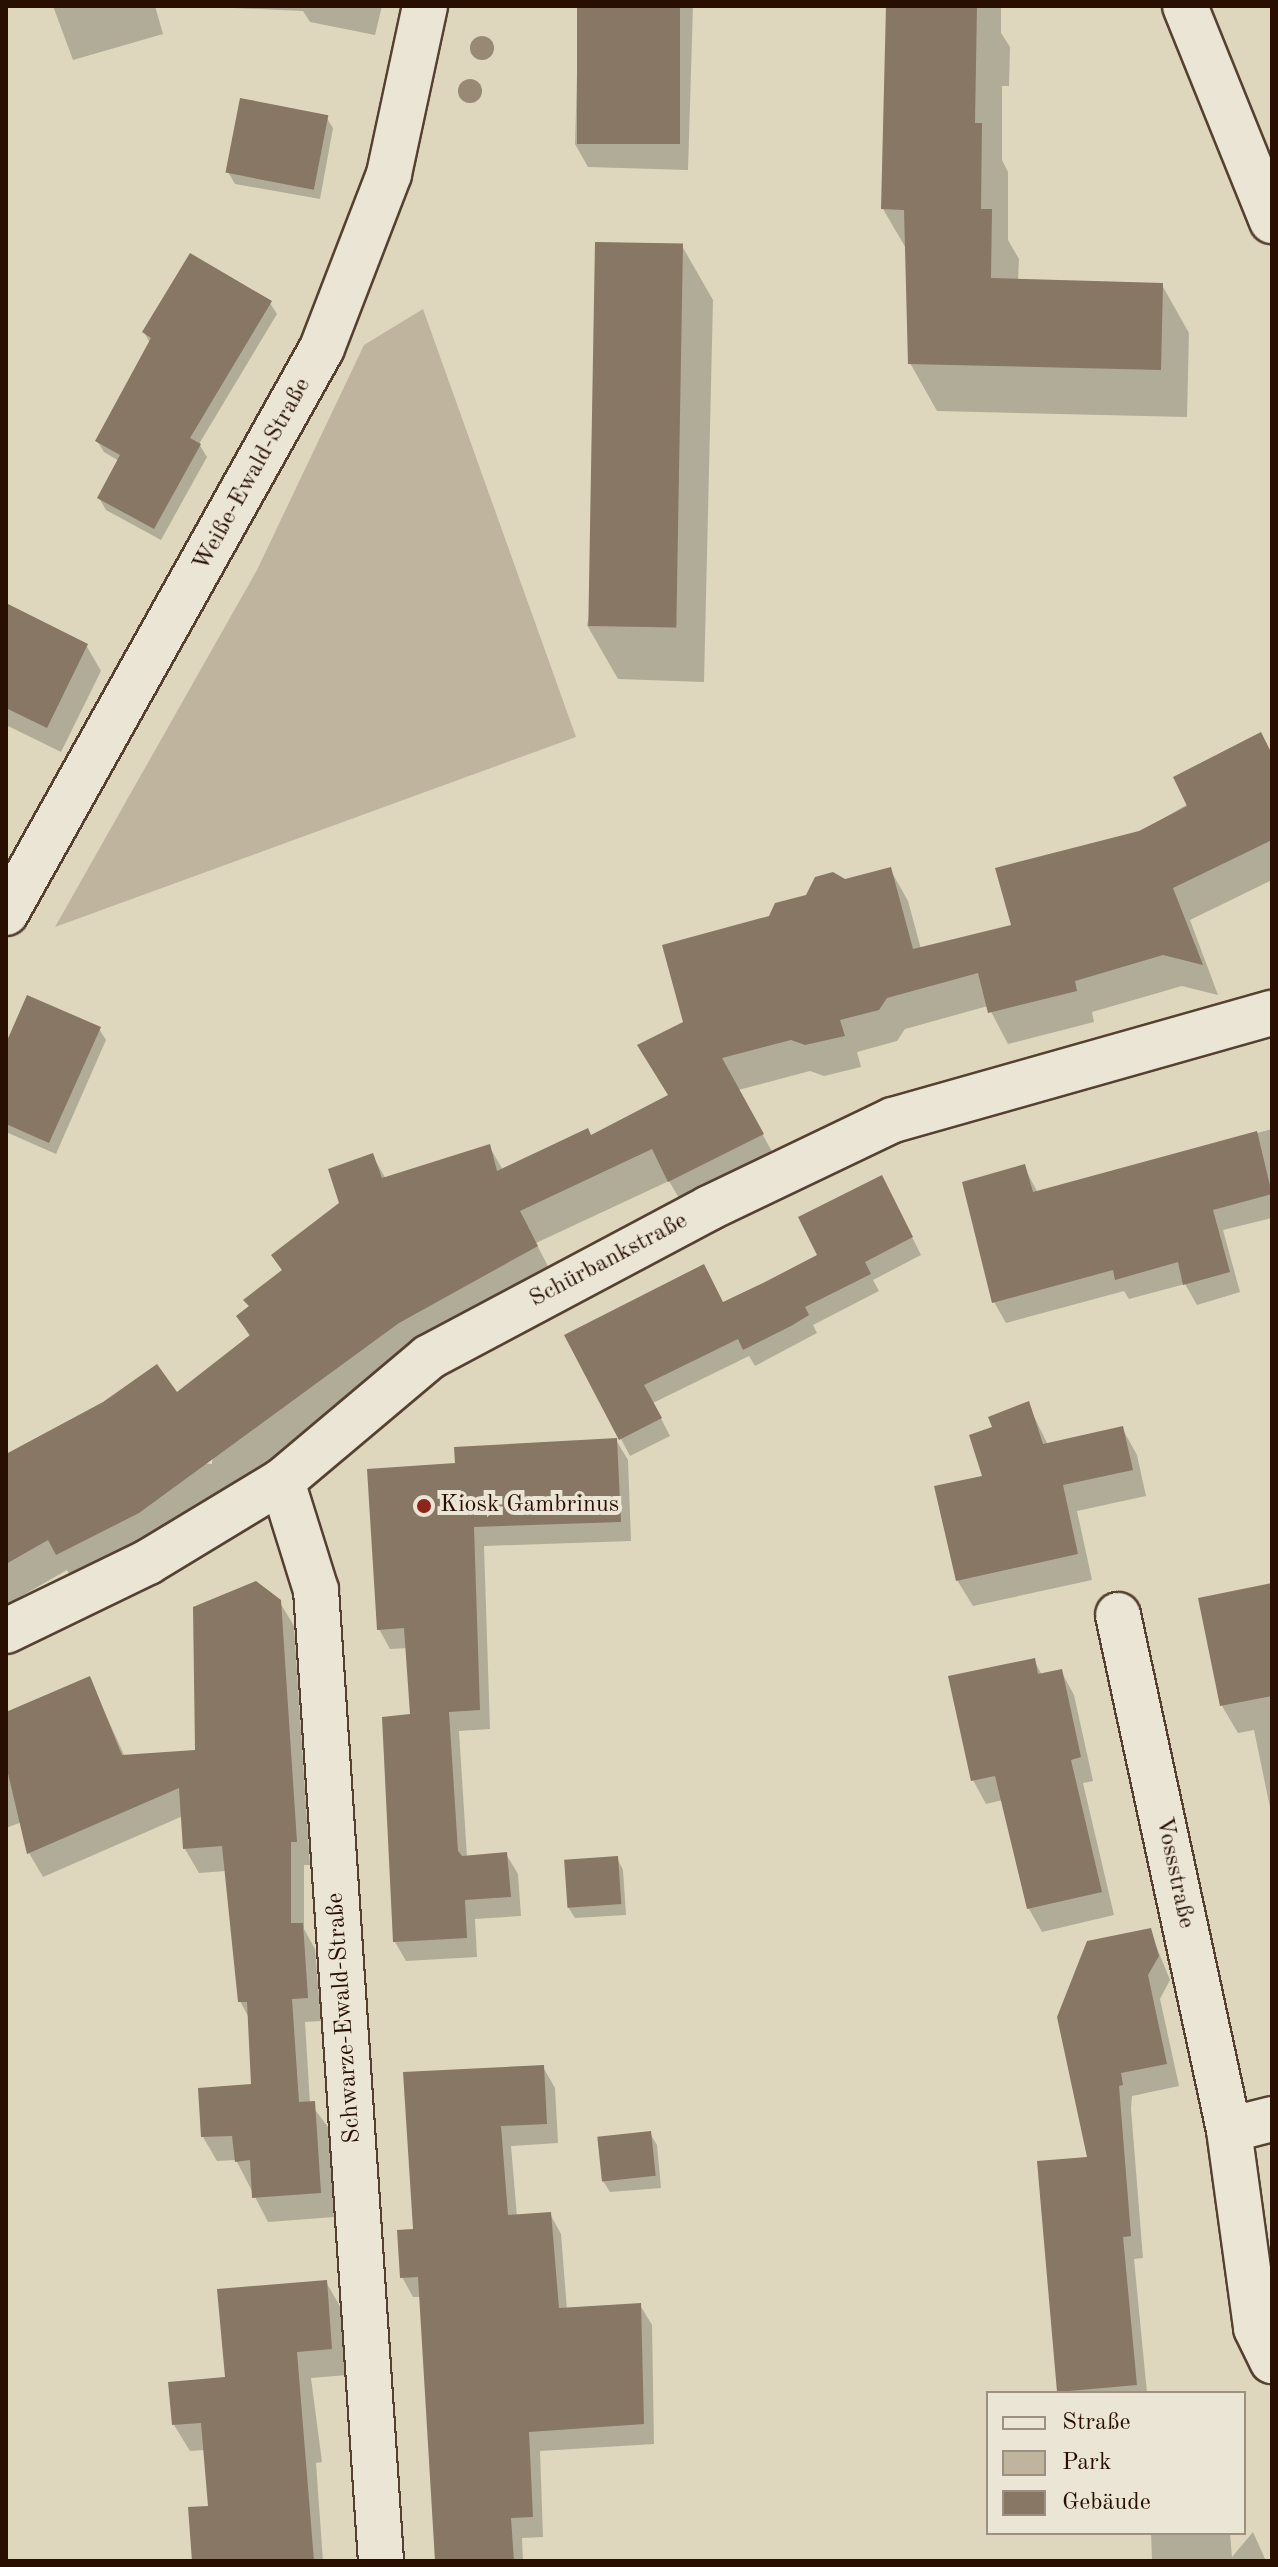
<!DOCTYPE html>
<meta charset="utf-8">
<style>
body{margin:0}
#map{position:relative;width:1278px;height:2567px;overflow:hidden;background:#ded7be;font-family:"Old Standard TT",serif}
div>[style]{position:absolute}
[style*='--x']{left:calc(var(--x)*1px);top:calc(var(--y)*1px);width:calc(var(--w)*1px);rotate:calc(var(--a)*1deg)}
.green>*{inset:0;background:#bfb59e}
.shadow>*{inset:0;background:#0003}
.building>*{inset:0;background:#877764;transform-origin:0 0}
.roads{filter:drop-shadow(2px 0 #564131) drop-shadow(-2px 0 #564131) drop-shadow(0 2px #564131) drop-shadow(0 -2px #564131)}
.minor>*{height:44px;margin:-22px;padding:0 22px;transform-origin:22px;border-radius:22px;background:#eae5d5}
.tertiary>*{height:44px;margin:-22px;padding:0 22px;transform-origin:22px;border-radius:22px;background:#eae5d5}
.trees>*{width:24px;height:24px;margin:-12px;border-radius:50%;background:#988975}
.dots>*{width:22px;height:22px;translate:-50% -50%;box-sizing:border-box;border:4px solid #eae5d5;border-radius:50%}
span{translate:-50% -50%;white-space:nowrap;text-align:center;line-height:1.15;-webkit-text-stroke:8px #eae5d5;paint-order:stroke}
.street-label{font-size:24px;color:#290f02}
.poi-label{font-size:24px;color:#290f02}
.left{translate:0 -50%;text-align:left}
.frame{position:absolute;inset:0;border:8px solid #290f02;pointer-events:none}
.legend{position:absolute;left:986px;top:2391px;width:260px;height:144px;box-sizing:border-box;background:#eae5d5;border:2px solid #9d8f81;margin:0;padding:10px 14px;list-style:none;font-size:24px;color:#290f02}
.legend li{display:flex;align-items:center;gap:16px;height:40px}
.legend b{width:40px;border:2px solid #9d8f81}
</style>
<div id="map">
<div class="green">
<div style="clip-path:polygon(423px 309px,576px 737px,55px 927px,257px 570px,364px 345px)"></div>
</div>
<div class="shadow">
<div style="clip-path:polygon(53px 6px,155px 6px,163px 34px,73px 60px)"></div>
<div style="clip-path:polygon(190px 6px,382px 6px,375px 35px,310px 22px,303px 11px)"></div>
<div style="clip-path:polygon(579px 6px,693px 6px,688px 170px,588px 167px,575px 144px)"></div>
<div style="clip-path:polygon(888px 6px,1001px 6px,1001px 33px,1010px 47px,1009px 86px,1002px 86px,1002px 160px,1008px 172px,1008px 240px,1019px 259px,1018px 281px,1162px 285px,1189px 333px,1187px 417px,937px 411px,910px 363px,907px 250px,883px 209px)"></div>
<div style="clip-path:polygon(326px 117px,333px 128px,320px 199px,235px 184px,228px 172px)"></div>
<div style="clip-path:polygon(682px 246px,713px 300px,704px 682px,618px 679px,587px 625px)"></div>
<div style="clip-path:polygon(270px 303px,277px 314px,199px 444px,207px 457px,161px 540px,106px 510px,99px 498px,119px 461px,104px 452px,97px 441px,150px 343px,144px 332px)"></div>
<div style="clip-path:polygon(6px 632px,86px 645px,101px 671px,61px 752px,6px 725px)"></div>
<div style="clip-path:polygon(1272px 754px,1272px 880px,1190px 920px,1218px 995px,1182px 986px,1092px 1012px,1094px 1022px,1008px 1044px,988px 1006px,905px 1029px,897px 1041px,857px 1052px,861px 1067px,824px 1076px,810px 1071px,738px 1090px,780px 1166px,687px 1212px,669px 1181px,536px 1243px,554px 1278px,417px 1354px,228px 1493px,76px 1585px,67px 1570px,6px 1605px,6px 1485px,63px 1452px,212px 1464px,216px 1419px,250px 1337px,238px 1317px,283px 1272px,273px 1256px,341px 1203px,372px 1155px,386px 1179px,489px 1146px,503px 1170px,591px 1137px,670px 1097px,685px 1023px,771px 918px,807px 897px,890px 869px,908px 901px,921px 949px,1014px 926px,1139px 833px)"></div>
<div style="clip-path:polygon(99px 1029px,106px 1040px,56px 1154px,6px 1132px,6px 1048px)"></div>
<div style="clip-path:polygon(1272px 1129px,1272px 1218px,1223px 1230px,1240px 1292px,1197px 1305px,1185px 1284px,1129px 1299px,1124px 1291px,1006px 1323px,994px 1302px,1024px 1167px,1038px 1193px)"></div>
<div style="clip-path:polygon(891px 1195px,921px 1255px,873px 1280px,879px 1291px,813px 1325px,817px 1333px,755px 1366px,749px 1356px,653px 1403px,670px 1436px,630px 1456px,567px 1336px,723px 1304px,820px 1256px)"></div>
<div style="clip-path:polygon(1028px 1404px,1048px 1445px,1122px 1428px,1137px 1455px,1146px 1496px,1077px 1511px,1092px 1580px,973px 1606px,957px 1580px,984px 1477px)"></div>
<div style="clip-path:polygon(616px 1440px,628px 1460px,631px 1541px,484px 1546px,490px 1729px,459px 1731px,467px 1857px,506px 1854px,518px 1874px,521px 1916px,475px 1919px,477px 1957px,406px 1961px,395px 1942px,412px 1716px,407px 1648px,390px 1649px,379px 1629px,457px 1465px)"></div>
<div style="clip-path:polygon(1272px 1585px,1272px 1817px,1254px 1730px,1238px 1733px,1222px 1706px,1200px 1599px)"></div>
<div style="clip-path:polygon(279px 1601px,294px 1626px,310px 1865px,304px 1865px,304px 1929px,315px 1949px,321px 2021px,305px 2022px,310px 2103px,328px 2127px,334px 2217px,268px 2222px,236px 2160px,217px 2161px,203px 2137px,253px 2086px,249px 2018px,240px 2001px,226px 1871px,199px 1873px,185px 1849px,183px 1816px,43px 1877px,29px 1853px,22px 1822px,6px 1828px,6px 1731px,89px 1678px,125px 1757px,197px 1752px)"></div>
<div style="clip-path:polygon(1034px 1660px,1042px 1675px,1061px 1671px,1074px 1695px,1093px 1781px,1083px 1783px,1114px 1915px,1042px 1932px,1029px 1909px,1003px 1800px,986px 1804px,973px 1780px)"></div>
<div style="clip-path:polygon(617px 1858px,623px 1870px,626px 1915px,575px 1918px,568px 1907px)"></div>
<div style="clip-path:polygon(1150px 1931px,1170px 1980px,1160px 1999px,1179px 2086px,1132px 2096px,1131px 2109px,1143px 2258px,1134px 2259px,1147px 2393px,1059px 2393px,1039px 2163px,1090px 2159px)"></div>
<div style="clip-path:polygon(543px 2067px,555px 2088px,558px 2143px,511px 2146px,517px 2217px,550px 2214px,561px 2234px,567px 2310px,640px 2305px,652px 2325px,654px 2444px,540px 2451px,543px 2537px,522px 2538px,523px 2561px,441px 2561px,421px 2297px,413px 2297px,402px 2277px,415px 2230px)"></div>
<div style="clip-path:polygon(650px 2133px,657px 2145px,661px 2188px,610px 2192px,603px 2181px)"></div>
<div style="clip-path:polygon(326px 2282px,341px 2308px,347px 2375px,311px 2378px,322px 2462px,316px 2463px,323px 2561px,194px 2561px,210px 2507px,205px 2450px,190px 2451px,174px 2425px)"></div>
<div style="clip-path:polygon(1253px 2532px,1266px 2561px,1152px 2559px,1151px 2533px,1230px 2533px,1232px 2557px)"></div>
</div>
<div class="building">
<div style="left:577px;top:6px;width:103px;height:138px"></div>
<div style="clip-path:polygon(886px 6px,977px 6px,975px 123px,982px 123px,981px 209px,992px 209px,991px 278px,1163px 283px,1161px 370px,908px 364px,904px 210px,881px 209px)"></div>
<div style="left:240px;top:98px;width:90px;height:76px;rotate:11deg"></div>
<div style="left:595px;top:242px;width:88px;height:384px;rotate:1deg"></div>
<div style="clip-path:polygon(190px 253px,272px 301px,190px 438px,201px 444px,154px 529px,97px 498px,120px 455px,95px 441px,151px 338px,142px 332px)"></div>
<div style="clip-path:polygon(6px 603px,88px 644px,47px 728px,6px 708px)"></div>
<div style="clip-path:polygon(1261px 732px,1272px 754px,1272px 840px,1173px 888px,1203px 965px,1163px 955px,1075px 981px,1077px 991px,988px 1013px,978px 973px,887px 998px,879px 1010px,840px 1020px,845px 1036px,805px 1045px,791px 1040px,722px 1058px,764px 1134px,668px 1182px,652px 1149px,520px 1211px,538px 1246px,399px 1323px,139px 1513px,56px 1555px,48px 1540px,6px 1564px,6px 1454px,103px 1402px,157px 1364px,177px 1392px,250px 1335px,236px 1316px,249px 1306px,243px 1300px,282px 1270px,271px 1255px,339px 1203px,328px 1169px,373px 1153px,382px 1178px,490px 1144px,497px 1171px,588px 1128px,591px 1135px,668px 1095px,637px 1045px,683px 1022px,662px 945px,769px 916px,775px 903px,806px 895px,815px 877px,833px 872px,845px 879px,891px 867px,913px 949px,1011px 925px,995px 868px,1139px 831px,1187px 806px,1173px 777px)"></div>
<div style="clip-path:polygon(27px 995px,101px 1027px,49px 1143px,6px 1124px,6px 1043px)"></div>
<div style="clip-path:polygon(1257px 1131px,1272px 1194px,1213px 1210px,1230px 1272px,1183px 1285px,1178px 1262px,1115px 1280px,1113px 1270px,992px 1303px,962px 1182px,1025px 1164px,1033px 1192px)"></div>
<div style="clip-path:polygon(882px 1175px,913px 1237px,865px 1262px,871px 1274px,805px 1307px,809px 1315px,791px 1326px,743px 1350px,738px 1339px,644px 1385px,662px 1418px,619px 1440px,564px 1335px,704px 1264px,723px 1302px,765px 1282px,817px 1255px,798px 1217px)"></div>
<div style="clip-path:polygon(1029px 1401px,1043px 1444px,1123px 1426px,1133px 1470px,1063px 1485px,1078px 1554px,956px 1581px,934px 1486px,982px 1476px,969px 1435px,992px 1427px,988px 1417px)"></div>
<div style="clip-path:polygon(617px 1438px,621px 1522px,474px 1527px,480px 1710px,449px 1712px,458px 1851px,462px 1856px,507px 1852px,511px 1897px,465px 1900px,467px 1938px,393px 1942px,382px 1717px,410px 1714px,404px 1628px,377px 1630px,367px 1469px,455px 1463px,454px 1447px)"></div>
<div style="clip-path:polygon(256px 1581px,281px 1600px,297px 1842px,291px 1842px,291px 1923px,303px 1923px,308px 1998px,292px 1999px,299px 2102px,315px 2101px,321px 2193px,252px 2198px,250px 2160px,235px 2162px,232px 2136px,201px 2137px,198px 2088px,251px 2084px,247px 2002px,238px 2002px,222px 1846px,183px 1849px,179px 1788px,27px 1854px,6px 1765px,6px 1712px,90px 1676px,122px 1755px,195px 1750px,193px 1607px)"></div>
<div style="clip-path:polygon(1272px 1583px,1272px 1696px,1220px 1706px,1198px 1598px)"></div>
<div style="clip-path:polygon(1035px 1658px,1038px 1674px,1062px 1669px,1081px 1757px,1071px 1760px,1102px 1892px,1027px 1909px,995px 1776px,971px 1781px,948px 1676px)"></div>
<div style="left:618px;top:1856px;width:48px;height:54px;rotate:86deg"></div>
<div style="clip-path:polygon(1151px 1928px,1159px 1956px,1148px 1975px,1167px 2064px,1121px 2073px,1123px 2085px,1119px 2086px,1131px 2236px,1123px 2237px,1137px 2385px,1057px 2392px,1037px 2161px,1087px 2157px,1057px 2017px,1087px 1941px)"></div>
<div style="clip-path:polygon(544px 2065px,547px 2124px,501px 2126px,508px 2215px,551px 2212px,559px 2308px,641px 2303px,644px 2424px,529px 2432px,533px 2517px,511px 2518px,514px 2561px,435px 2561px,418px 2277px,400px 2278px,397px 2230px,413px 2229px,403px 2072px)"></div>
<div style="left:651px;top:2131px;width:45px;height:54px;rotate:84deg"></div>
<div style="clip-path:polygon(327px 2280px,332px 2349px,297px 2352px,314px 2561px,192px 2561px,188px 2507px,208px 2506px,201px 2423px,172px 2425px,168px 2382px,225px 2377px,217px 2289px)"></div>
</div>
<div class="roads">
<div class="minor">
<div style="--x:1185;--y:6;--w:232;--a:68"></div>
<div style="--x:6;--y:913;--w:647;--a:-60.78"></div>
<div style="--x:322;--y:348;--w:186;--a:-68.9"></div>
<div style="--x:389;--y:174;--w:172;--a:-77.9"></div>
<div style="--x:282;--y:1481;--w:114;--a:72.7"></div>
<div style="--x:316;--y:1590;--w:973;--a:86.17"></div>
<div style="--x:1118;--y:1615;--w:527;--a:77.84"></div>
<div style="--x:1272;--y:2119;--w:44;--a:165.7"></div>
<div style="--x:1229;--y:2130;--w:200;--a:82.2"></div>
<div style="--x:1256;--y:2328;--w:37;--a:64"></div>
</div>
<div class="tertiary">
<div style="--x:6;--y:1631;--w:158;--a:-25.9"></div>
<div style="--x:148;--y:1562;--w:157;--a:-31.2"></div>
<div style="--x:282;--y:1481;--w:192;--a:-40.1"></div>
<div style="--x:429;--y:1357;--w:317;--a:-28"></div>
<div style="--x:709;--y:1208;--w:204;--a:-25.6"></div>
<div style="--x:893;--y:1120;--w:394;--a:-15.8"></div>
</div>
</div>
<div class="trees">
<div style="left:482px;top:48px"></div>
<div style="left:470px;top:91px"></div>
</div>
<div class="dots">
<div style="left:424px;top:1506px;background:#8f2418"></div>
</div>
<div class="street-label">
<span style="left:253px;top:475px;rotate:-61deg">Weiße-Ewald-Straße</span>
<span style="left:609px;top:1261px;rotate:-28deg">Schürbankstraße</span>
<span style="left:1174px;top:1873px;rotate:78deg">Vossstraße</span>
<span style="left:345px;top:2018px;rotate:-94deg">Schwarze-Ewald-Straße</span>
</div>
<div class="poi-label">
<span class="left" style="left:440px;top:1506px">Kiosk Gambrinus</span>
</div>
<div class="frame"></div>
<ul class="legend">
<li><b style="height:10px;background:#eae5d5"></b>Straße</li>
<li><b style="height:22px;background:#bfb59e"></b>Park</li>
<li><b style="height:22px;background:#877764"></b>Gebäude</li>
</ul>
</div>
